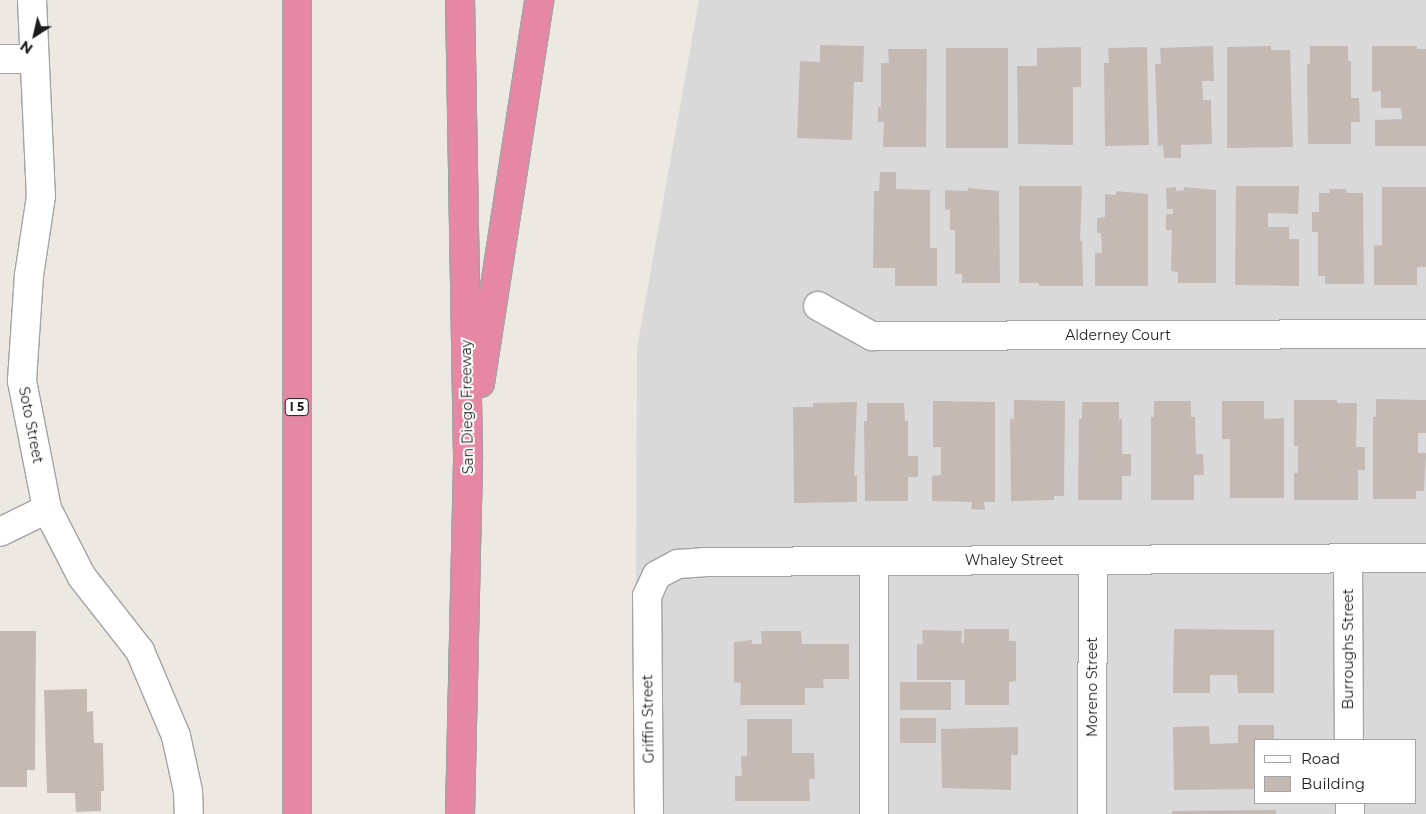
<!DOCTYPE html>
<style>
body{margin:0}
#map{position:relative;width:1426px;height:814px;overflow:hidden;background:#ede8e1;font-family:Montserrat,sans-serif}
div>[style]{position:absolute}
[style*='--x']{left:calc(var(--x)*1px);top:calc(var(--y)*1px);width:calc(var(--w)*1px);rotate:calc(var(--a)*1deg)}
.residential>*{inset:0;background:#dad9d9}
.building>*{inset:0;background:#c5b9b4;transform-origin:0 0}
.roads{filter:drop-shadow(1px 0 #a3a3a3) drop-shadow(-1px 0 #a3a3a3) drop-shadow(0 1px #a3a3a3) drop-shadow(0 -1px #a3a3a3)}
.minor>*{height:28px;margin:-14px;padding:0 14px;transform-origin:14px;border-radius:14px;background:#fff}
.highway>*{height:28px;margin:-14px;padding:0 14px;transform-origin:14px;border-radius:14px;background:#e687a4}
span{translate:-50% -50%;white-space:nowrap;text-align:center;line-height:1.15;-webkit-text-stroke:4px #fff;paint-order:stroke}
.shield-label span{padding:1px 4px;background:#fff;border:1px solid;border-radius:4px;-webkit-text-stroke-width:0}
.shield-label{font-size:12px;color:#1c1c1c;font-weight:700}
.street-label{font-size:14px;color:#1c1c1c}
.legend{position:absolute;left:1254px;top:739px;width:162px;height:65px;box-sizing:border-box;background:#fff;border:1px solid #a4a4a4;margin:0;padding:6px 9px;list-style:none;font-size:15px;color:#1c1c1c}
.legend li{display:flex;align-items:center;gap:10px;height:25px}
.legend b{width:25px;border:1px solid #a4a4a4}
.north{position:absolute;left:10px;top:10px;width:50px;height:50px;-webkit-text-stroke:4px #fff;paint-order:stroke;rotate:215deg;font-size:14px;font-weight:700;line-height:20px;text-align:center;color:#1c1c1c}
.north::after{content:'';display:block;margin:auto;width:18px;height:22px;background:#1c1c1c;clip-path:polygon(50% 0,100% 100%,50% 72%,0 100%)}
</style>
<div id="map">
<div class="residential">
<div style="clip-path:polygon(evenodd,699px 0,1426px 0,1426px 814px,635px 814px,637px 348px,699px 0,1255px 740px,1415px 740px,1415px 803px,1255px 803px,1255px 740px)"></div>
</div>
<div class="building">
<div style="clip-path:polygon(820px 45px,864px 46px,863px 82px,854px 82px,852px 140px,797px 138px,800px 61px,820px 62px)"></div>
<div style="clip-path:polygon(1213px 46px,1214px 81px,1202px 81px,1203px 100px,1211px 100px,1212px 144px,1181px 145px,1181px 158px,1164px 158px,1163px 145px,1158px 146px,1155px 64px,1161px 64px,1160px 48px)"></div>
<div style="clip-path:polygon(1271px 46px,1271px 50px,1290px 50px,1293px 147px,1227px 148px,1227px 47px)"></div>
<div style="clip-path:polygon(1310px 46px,1348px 46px,1348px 61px,1351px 61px,1351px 98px,1359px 98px,1360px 122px,1351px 122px,1351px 144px,1308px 144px,1307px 64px,1310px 64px)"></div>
<div style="clip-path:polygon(1372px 46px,1417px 46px,1417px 49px,1426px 49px,1426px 146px,1375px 146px,1375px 120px,1402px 119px,1401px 108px,1381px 108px,1381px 91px,1372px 92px)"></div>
<div style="clip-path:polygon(1081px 47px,1081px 87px,1073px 87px,1073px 145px,1018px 144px,1017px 66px,1037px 66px,1037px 48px)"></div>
<div style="clip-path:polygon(1147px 47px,1149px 145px,1105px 146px,1104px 63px,1109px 63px,1108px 48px)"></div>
<div style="left:946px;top:48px;width:62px;height:100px"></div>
<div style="clip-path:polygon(888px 49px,927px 49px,926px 147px,883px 147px,884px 122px,878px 122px,878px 107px,881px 107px,881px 63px,889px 63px)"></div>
<div style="clip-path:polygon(880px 172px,896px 172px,896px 189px,930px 190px,930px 248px,937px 248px,937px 286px,895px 286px,895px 268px,873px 268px,874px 191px,879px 191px)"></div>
<div style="clip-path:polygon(1019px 186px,1082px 186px,1080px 241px,1082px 241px,1083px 286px,1039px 286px,1039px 283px,1019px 283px)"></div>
<div style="clip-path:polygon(1236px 186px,1299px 186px,1298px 214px,1268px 213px,1268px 227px,1289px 227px,1289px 239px,1299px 239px,1299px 286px,1235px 285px)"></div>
<div style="clip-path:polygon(1176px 187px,1176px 191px,1184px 190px,1184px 187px,1216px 190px,1216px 283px,1178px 283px,1178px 272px,1171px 271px,1172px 230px,1166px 230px,1166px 214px,1173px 214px,1173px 209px,1167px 209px,1166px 188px)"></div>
<div style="clip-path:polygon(1382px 187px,1426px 187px,1426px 267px,1417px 267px,1417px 285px,1374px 285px,1374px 246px,1382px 245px)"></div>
<div style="clip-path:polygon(968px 188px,999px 191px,1000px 283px,962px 283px,962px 274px,955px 274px,955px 230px,950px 230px,950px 209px,945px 210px,945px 190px,968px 191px)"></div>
<div style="clip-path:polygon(1329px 189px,1346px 189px,1347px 193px,1363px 193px,1364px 284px,1325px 284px,1325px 276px,1318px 276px,1318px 232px,1312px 232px,1312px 212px,1319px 212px,1319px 193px,1330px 193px)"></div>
<div style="clip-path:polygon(1116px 191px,1148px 194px,1148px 286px,1095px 286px,1095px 253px,1102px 253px,1101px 233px,1097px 233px,1097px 218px,1105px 217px,1105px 194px,1116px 195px)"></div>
<div style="clip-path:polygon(1376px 399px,1426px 400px,1426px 433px,1418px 433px,1418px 453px,1426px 453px,1424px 491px,1416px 491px,1416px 499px,1373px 499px,1373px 417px,1376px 417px)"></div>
<div style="clip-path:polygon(1014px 400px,1065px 401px,1064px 496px,1054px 496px,1054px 500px,1011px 501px,1010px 419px,1014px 419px)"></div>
<div style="clip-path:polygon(1294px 400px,1337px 400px,1337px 403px,1357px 403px,1356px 447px,1365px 447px,1365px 470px,1358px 470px,1358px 500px,1294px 500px,1294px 473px,1298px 473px,1298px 446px,1294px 446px)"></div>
<div style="clip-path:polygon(933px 401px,995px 402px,995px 502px,984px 502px,985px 510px,971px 509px,972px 502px,932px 501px,932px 476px,941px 475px,941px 447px,933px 447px)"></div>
<div style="clip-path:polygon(1154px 401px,1191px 401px,1191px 417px,1195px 417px,1196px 454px,1203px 454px,1204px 475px,1194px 475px,1194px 500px,1151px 500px,1151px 417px,1154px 417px)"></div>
<div style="clip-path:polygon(1222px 401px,1264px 401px,1264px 419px,1284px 418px,1284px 498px,1230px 498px,1230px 439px,1222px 439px)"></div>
<div style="clip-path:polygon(857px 402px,854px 476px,857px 475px,857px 502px,794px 503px,793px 407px,813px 407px,813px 403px)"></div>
<div style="clip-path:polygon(1082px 402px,1119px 402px,1119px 419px,1122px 419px,1122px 454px,1131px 454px,1131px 476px,1122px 476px,1122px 500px,1078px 500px,1079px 419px,1082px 419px)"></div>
<div style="clip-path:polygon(867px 403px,904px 403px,905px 421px,908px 421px,908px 456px,918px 456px,918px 477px,908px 477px,908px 501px,865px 501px,864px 421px,867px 421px)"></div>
<div style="clip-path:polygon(964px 629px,1009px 629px,1009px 641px,1016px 641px,1016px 681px,1009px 682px,1009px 705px,965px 705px,965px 680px,917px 680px,917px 644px,923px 644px,922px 630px,962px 631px,961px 643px,964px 643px)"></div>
<div style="clip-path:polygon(1174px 629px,1274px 630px,1274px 693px,1238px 693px,1237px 675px,1210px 675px,1210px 693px,1173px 693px)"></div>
<div style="clip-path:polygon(0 631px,36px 631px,35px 770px,27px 770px,27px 787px,0 787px)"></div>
<div style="clip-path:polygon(761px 631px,801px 631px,802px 644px,849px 644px,849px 679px,823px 679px,824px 688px,805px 688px,805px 705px,740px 705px,741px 683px,734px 682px,734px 642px,752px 640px,752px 644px,762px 644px)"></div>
<div style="left:900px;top:682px;width:51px;height:28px"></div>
<div style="clip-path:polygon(87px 689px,87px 712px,93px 711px,94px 743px,103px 743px,104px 791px,101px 791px,101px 811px,76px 812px,75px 793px,47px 793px,44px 690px)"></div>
<div style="left:900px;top:718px;width:36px;height:25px"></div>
<div style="clip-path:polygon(747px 719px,792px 719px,792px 753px,814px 753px,815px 779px,809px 779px,810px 801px,735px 801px,735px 776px,742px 776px,741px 756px,747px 756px)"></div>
<div style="clip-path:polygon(1238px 725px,1274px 725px,1274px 740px,1255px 740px,1255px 789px,1174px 790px,1173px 727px,1209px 726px,1210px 744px,1238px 743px)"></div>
<div style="clip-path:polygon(1018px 727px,1018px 755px,1011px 755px,1011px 790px,942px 788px,941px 729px)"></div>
<div style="clip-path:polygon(1276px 810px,1276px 814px,1172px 814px,1172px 811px)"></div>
</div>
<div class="roads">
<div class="minor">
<div style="--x:32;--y:0;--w:196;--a:87.4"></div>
<div style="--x:41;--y:196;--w:80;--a:98.6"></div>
<div style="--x:29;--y:275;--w:106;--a:93.8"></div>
<div style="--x:22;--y:381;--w:130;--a:78.9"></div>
<div style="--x:47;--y:509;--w:76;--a:62.8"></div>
<div style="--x:82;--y:577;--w:94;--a:51.9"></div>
<div style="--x:140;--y:651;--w:92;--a:67"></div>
<div style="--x:176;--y:736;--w:56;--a:77.7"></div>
<div style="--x:188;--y:791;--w:23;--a:88"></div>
<div style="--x:0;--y:59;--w:33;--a:0"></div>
<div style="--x:818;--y:306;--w:62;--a:29.1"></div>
<div style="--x:872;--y:336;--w:554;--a:-0.21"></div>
<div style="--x:0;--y:532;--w:52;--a:-26.1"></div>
<div style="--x:1348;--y:559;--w:181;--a:89.7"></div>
<div style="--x:874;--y:561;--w:253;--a:90"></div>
<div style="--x:1350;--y:803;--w:11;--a:90"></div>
<div style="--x:649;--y:814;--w:218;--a:-90.5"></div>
<div style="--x:647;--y:596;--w:23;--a:-65"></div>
<div style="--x:657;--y:575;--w:24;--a:-28"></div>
<div style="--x:678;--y:564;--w:26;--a:-4"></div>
<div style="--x:704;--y:562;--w:722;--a:-0.32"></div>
<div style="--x:1092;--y:814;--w:254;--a:-89.8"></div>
</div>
<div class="highway">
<div style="--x:297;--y:0;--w:814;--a:90"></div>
<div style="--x:480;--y:383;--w:388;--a:-81.2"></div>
<div style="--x:460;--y:814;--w:358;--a:-88.7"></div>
<div style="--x:468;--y:456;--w:456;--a:-91"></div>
</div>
</div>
<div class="shield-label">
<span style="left:297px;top:407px">I 5</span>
</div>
<div class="street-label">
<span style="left:1118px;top:335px">Alderney Court</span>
<span style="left:467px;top:407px;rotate:-91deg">San Diego Freeway</span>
<span style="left:31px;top:425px;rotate:79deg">Soto Street</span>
<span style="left:1014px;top:560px">Whaley Street</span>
<span style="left:1348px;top:649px;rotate:-90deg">Burroughs Street</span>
<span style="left:1092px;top:687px;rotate:-90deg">Moreno Street</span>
<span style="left:648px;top:719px;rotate:-91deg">Griffin Street</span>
</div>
<ul class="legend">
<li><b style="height:6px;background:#fff"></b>Road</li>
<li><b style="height:14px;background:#c5b9b4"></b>Building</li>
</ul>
<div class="north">N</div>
</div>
